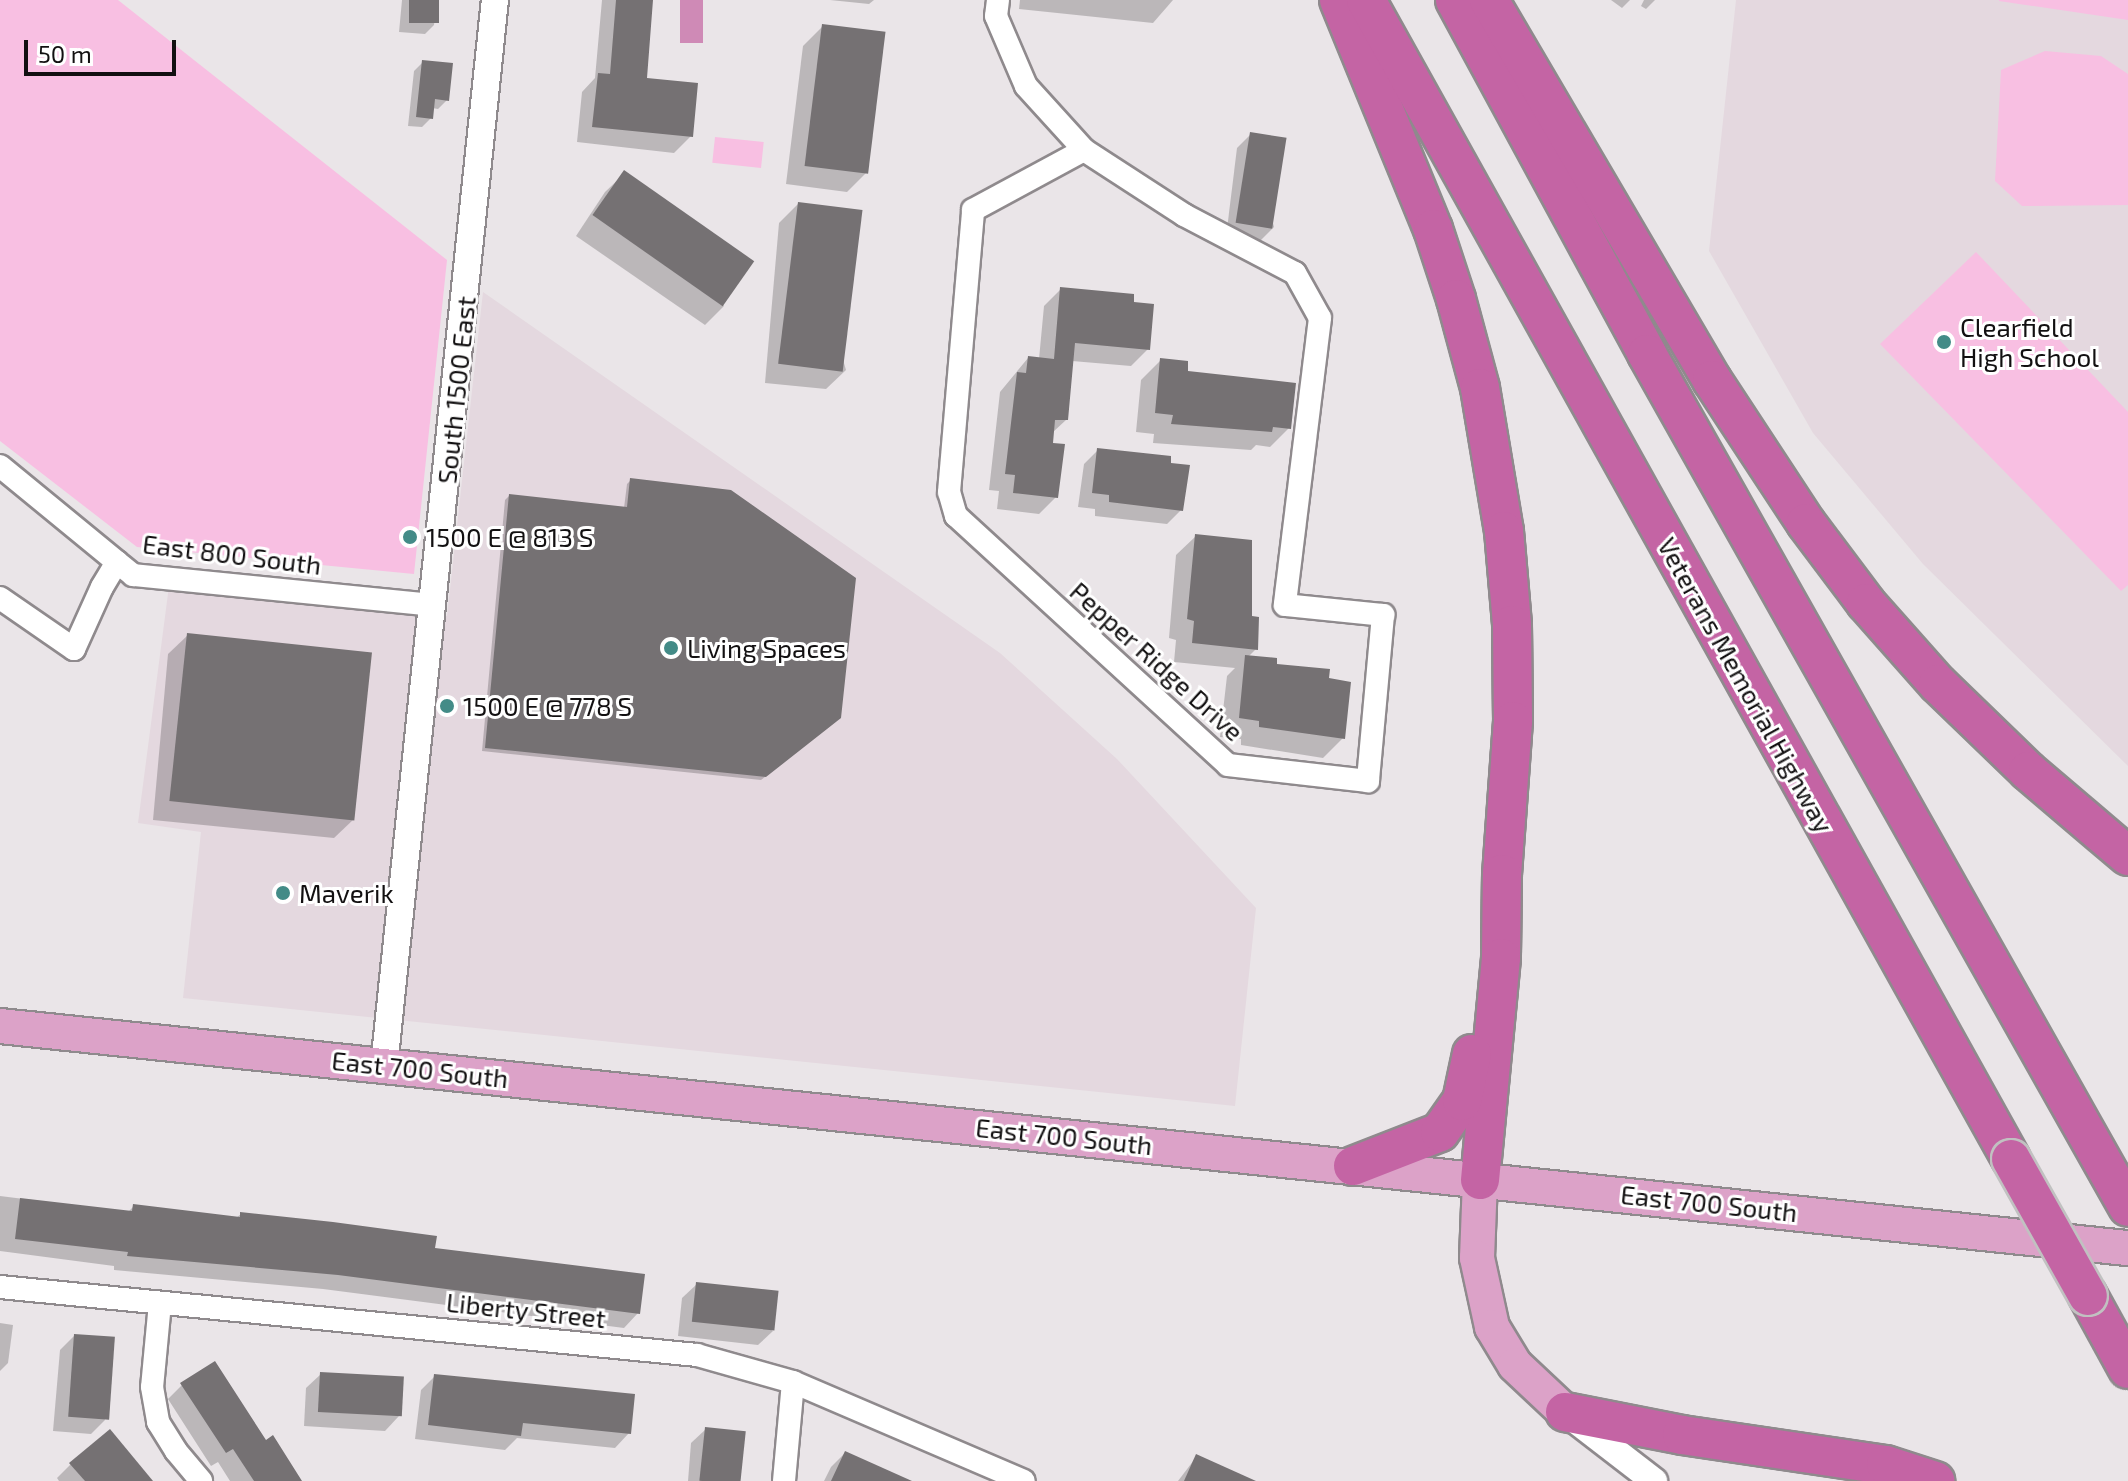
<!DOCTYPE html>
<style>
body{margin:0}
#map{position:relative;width:2128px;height:1481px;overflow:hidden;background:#eae5e8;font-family:"Exo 2",sans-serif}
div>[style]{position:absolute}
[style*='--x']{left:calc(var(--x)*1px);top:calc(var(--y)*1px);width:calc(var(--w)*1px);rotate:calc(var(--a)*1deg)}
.built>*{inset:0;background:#e4d8df}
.green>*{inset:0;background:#f8bfe2;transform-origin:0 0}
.water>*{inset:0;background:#cf8ab6;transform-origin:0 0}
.shadow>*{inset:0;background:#0003}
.building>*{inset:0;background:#757173;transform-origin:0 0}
.roads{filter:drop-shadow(2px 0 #8f8a8d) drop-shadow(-2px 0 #8f8a8d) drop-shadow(0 2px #8f8a8d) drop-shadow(0 -2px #8f8a8d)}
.minor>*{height:22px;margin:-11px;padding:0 11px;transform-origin:11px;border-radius:11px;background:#fff}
.tertiary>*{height:26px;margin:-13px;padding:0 13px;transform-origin:13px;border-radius:13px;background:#fff}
.primary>*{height:34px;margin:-17px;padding:0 17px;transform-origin:17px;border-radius:17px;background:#dca2c8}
.motorway>*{height:38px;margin:-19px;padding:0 19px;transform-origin:19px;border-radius:19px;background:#c464a4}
.bridges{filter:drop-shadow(2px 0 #c1c1c1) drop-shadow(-2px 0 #c1c1c1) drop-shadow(0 2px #c1c1c1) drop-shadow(0 -2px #c1c1c1)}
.motorway-bridge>*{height:38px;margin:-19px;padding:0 19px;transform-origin:19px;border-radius:19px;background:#c464a4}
.dots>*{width:22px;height:22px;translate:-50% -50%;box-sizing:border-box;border:4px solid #fff;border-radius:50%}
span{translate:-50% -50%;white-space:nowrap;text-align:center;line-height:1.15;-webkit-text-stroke:6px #fff;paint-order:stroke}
.poi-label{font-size:26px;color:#121011}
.left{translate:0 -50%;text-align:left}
.street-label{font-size:26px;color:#121011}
.scale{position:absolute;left:24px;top:40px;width:152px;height:36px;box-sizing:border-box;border:4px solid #121011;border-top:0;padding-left:10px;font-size:24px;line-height:28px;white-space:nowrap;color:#121011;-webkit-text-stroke:6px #fff;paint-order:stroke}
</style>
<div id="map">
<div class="built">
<div style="clip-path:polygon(1736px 0,2128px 0,2128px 766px,1923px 564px,1813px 433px,1709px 251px)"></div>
<div style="clip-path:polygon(483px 292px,1000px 653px,1117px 759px,1256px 908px,1235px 1106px,183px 998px,201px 832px,138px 823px,169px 586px,447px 616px)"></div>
</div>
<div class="green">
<div style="clip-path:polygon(0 0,118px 0,447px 260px,414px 574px,137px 547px,0 441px)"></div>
<div style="clip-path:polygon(2128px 0,2128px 20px,1999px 1px,1999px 0)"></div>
<div style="clip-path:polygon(2045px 51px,2101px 56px,2128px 74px,2128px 205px,2022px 206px,1995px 181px,2001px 70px)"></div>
<div style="left:715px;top:137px;width:49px;height:26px;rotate:6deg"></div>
<div style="clip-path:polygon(1976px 252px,2128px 412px,2128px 585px,2121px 591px,1880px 344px)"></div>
</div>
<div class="water">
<div style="left:680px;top:0;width:23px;height:43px"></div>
</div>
<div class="shadow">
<div style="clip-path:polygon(402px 0,437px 0,434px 25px,425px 34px,399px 32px)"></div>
<div style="clip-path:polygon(602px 0,651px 0,645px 80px,691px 136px,674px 153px,577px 142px,582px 92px,595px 78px)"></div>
<div style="clip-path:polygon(830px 0,874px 0,869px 4px)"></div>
<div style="clip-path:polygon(1020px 0,1173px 0,1153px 23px,1019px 9px)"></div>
<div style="clip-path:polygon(1611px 0,1630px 0,1622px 8px)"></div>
<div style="clip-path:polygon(1644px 0,1655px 0,1646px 9px,1641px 6px)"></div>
<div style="clip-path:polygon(823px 26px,866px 173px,847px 192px,786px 184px,803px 46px)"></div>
<div style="clip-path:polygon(423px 62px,447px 100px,438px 109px,432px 108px,431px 118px,422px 127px,408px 126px,414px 71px)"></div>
<div style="clip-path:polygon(1251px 134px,1274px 227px,1260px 241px,1226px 237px,1237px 148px)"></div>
<div style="clip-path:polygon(625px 173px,724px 306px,705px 325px,576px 236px,605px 192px)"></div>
<div style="clip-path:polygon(798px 204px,846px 370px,826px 389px,765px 383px,779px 223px)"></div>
<div style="clip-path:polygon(1061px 289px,1132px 304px,1148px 349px,1131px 366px,1072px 361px,1066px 420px,1052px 433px,1056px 497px,1039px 514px,997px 509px,999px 491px,989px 490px,1000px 392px,1028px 358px,1039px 359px,1044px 306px)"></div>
<div style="clip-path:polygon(1161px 360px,1186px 373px,1289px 428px,1270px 447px,1256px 445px,1251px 450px,1153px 443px,1154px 434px,1136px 432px,1141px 380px)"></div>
<div style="clip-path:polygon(1098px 450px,1181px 510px,1167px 524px,1095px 516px,1095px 509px,1078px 507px,1084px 464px)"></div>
<div style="clip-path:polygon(631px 480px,835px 722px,761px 780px,482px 751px,505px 500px,509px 496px,624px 508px,627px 484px)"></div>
<div style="clip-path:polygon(1196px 536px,1250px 617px,1256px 649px,1248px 657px,1327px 679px,1343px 738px,1323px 758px,1241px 745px,1241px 739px,1220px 737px,1227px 676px,1235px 668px,1174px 662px,1176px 640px,1169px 638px,1176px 555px)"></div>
<div style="clip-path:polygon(188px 635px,354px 819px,334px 838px,153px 820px,168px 654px)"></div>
<div style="clip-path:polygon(0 1196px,128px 1212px,134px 1206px,236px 1218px,241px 1214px,638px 1313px,624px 1328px,323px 1289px,114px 1270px,114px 1266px,0 1251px)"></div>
<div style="clip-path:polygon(697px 1284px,773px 1331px,758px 1345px,678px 1336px,682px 1298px)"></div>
<div style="clip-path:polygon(0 1323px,13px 1325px,8px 1363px,0 1371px)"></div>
<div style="clip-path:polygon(74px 1336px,105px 1420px,91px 1434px,53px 1431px,60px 1350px)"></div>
<div style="clip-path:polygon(321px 1374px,399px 1416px,385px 1431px,304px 1426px,306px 1388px)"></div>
<div style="clip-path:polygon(435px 1376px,629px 1433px,615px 1448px,517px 1438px,505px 1450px,415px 1439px,421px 1390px)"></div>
<div style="clip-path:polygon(182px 1385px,266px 1442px,300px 1481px,230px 1481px,218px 1462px,211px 1466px,168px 1399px)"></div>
<div style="clip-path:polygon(706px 1429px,739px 1481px,688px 1481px,691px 1443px)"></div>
<div style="clip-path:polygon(845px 1453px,907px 1481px,824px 1481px,831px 1467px)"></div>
<div style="clip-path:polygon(1197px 1456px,1253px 1481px,1178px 1481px)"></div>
<div style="clip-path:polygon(71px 1464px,150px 1481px,59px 1481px,57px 1478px)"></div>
</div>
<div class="building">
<div style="left:409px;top:0;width:30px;height:23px"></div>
<div style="clip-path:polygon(616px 0,653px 0,647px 78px,698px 83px,693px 137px,592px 127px,598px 73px,610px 74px)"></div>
<div style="left:822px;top:24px;width:64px;height:143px;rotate:7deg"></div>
<div style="clip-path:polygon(422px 60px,453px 63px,449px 101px,435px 99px,433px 119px,416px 117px)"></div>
<div style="left:1250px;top:132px;width:37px;height:92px;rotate:9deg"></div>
<div style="left:624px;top:170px;width:159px;height:55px;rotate:35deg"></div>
<div style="left:798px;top:202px;width:65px;height:163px;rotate:7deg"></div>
<div style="clip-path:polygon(1060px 287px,1134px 294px,1134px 302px,1154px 304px,1150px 350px,1075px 343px,1068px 420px,1055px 420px,1053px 443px,1065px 444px,1058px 498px,1013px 493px,1015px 475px,1005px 474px,1017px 372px,1026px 373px,1028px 356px,1054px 359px)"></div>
<div style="clip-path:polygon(1160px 358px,1188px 361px,1188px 371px,1296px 383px,1291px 429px,1273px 427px,1272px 432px,1171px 424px,1173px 415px,1155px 413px)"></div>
<div style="clip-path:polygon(1097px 448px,1171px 456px,1171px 463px,1190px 465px,1183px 511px,1109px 502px,1109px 495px,1092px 493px)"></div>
<div style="clip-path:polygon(630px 478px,731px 490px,856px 578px,841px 718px,766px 777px,485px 748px,509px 494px,627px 507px)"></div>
<div style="clip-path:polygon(1195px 534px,1252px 540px,1252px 616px,1259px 617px,1258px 650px,1192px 643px,1194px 621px,1187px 619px)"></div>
<div style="left:187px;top:633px;width:186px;height:169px;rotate:6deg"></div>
<div style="clip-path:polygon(1245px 655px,1277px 658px,1277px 664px,1330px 669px,1329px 678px,1351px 682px,1345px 739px,1259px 727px,1259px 721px,1239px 718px)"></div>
<div style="clip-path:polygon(20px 1198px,132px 1211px,133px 1204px,240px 1217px,240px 1212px,333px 1222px,437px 1236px,435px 1248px,645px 1274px,640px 1314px,338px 1275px,127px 1256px,128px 1252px,15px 1239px)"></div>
<div style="left:696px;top:1282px;width:83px;height:40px;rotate:6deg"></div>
<div style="left:74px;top:1334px;width:41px;height:83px;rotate:4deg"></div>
<div style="clip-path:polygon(215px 1361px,266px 1440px,273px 1435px,302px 1481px,254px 1481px,233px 1449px,226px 1453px,180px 1383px)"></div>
<div style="left:320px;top:1372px;width:84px;height:40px;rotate:3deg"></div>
<div style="clip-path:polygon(434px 1374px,635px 1394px,631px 1434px,523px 1423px,521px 1436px,428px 1425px)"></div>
<div style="left:705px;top:1427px;width:41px;height:54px;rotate:6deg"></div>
<div style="clip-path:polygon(110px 1429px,153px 1481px,85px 1481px,69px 1463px)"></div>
<div style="clip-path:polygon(845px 1451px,912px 1481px,831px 1481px)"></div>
<div style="clip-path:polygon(1196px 1454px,1256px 1481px,1184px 1481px)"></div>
</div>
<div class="roads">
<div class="minor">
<div style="--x:998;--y:0;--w:16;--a:97"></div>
<div style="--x:996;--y:16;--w:76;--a:66.8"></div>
<div style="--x:1026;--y:86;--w:86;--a:47.8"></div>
<div style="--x:1084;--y:150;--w:119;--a:33"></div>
<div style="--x:1184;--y:215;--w:125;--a:27.6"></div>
<div style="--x:1295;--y:273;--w:51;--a:60.9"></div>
<div style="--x:1320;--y:318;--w:289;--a:97"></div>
<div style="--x:1285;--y:605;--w:99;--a:5.8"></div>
<div style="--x:1383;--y:615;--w:167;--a:95.2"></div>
<div style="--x:1368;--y:781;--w:141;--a:-173.5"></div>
<div style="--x:1228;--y:765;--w:369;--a:-137.5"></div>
<div style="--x:956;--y:516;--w:25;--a:-106"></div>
<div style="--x:949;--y:492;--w:283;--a:-85.1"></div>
<div style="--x:973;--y:210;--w:126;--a:-28.4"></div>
<div style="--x:0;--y:466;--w:151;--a:39.4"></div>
<div style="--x:0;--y:598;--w:90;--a:34.6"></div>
<div style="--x:74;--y:649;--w:68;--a:-65.7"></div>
<div style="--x:102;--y:587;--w:29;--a:-59"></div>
<div style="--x:117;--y:562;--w:21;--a:39"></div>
<div style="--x:133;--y:575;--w:302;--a:5.7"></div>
<div style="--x:0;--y:1287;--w:700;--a:5.57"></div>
<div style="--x:697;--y:1355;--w:100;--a:15.7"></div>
<div style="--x:793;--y:1382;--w:251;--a:23.2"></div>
<div style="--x:160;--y:1303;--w:84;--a:95.4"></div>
<div style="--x:152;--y:1387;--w:36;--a:80"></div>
<div style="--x:158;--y:1422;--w:34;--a:58"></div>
<div style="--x:176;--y:1451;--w:39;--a:50"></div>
<div style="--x:784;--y:1481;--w:99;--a:-84.8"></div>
</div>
<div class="tertiary">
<div style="--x:384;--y:1066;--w:1072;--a:-84.06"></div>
<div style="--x:1571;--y:1417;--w:105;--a:37.6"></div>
</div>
<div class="primary">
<div style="--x:0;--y:1026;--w:2140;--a:5.96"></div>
<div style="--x:1480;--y:1180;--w:78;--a:92.2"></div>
<div style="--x:1477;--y:1258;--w:71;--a:77.7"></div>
<div style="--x:1492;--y:1327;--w:44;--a:58.8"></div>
<div style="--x:1515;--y:1365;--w:69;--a:43.2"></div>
</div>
<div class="motorway">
<div style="--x:1339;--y:0;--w:248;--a:67.7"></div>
<div style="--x:1433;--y:229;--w:74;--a:71.8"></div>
<div style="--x:1456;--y:299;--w:92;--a:74.9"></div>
<div style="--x:1480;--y:388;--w:145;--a:80.5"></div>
<div style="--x:1504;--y:531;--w:94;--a:85.1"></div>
<div style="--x:1512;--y:625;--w:96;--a:89.4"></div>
<div style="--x:1513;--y:721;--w:153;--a:94.1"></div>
<div style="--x:1502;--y:874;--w:84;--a:90.7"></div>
<div style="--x:1501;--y:958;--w:223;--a:95.4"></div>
<div style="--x:1366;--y:0;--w:1326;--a:60.9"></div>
<div style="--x:1455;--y:0;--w:403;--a:61.5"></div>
<div style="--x:1647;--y:354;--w:979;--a:60.58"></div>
<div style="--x:1489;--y:0;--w:441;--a:59.6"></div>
<div style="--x:1712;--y:380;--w:171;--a:56.7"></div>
<div style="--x:1806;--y:523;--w:100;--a:53.1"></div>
<div style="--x:1866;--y:603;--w:108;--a:48.4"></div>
<div style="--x:1938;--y:684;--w:125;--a:44"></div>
<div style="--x:2028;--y:771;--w:131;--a:40.4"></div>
<div style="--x:1353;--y:1166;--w:93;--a:-21.3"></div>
<div style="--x:1440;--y:1132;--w:38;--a:-55"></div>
<div style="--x:1462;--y:1101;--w:48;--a:-78"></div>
<div style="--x:2088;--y:1296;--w:83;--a:61.3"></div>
<div style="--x:1565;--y:1412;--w:119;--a:11.1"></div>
<div style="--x:1682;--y:1435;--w:206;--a:8.4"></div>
<div style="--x:1886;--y:1465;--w:52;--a:18.1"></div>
</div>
</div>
<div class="bridges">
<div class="motorway-bridge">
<div style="--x:2011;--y:1159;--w:157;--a:60.7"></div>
</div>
</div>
<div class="dots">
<div style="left:1944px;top:342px;background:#438b87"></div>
<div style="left:410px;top:537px;background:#438b87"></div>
<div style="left:671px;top:648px;background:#438b87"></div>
<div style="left:447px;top:706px;background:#438b87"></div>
<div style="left:283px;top:893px;background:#438b87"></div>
</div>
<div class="poi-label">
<span class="left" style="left:1960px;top:342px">Clearfield<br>High School</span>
<span class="left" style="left:426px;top:537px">1500 E @ 813 S</span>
<span class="left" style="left:687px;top:648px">Living Spaces</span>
<span class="left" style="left:463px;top:706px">1500 E @ 778 S</span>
<span class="left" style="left:299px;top:893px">Maverik</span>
</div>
<div class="street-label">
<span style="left:456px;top:390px;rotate:-84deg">South 1500 East</span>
<span style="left:232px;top:554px;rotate:7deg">East 800 South</span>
<span style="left:1157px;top:661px;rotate:42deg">Pepper Ridge Drive</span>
<span style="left:1746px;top:685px;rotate:61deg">Veterans Memorial Highway</span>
<span style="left:420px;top:1069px;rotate:6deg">East 700 South</span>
<span style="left:1064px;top:1136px;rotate:6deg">East 700 South</span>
<span style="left:1709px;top:1203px;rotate:6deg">East 700 South</span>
<span style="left:526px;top:1310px;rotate:6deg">Liberty Street</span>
</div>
<div class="scale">50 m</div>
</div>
